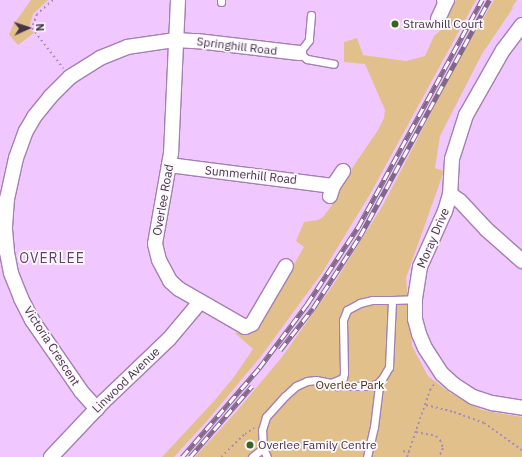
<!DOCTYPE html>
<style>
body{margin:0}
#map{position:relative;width:522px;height:457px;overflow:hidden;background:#f0c7ff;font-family:"IBM Plex Sans",sans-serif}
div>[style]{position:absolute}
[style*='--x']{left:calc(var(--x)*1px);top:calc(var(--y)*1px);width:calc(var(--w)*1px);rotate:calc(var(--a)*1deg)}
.green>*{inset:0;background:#e2c08c}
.path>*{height:2px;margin-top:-1px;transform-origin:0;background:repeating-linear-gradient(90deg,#ab8cb6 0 2px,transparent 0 5px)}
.roads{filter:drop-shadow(1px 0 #a57fb3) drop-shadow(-1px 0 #a57fb3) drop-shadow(0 1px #a57fb3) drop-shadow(0 -1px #a57fb3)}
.service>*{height:7px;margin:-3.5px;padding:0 3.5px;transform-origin:3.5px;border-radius:3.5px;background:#fff}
.minor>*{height:14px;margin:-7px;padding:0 7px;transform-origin:7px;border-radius:7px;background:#fff}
.rail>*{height:4.5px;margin-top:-2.25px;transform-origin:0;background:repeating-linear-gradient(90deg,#fcf8fd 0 9px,#81688a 0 18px);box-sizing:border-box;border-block:1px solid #81688a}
.dots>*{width:11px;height:11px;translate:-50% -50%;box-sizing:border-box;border:2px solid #fcf8fd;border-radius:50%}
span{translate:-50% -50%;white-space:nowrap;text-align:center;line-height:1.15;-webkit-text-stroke:3.5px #fcf8fd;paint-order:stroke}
.poi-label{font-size:12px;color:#45344a}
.left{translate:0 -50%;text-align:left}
.street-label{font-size:12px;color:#45344a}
.park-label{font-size:12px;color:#46310d}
.quarter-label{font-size:14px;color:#623f6e;letter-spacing:1px}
.north{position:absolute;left:8px;top:8px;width:40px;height:40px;-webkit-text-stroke:3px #fcf8fd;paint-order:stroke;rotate:87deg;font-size:11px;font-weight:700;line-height:16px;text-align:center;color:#45344a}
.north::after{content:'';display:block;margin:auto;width:14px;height:18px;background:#45344a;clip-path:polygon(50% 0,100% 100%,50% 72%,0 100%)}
</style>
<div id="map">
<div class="green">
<div style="clip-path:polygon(31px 0,48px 0,33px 14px,29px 28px,34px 33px,18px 45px,9px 35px,13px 25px)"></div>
<div style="clip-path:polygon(456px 0,476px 0,369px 196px,322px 273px,262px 355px,206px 422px,174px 457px,162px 457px,214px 401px,234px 377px,253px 349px,235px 333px,255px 332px,304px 247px,296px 241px,304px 222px,318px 220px,323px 217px,335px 201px,342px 183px,378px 130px,384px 118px,385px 110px,365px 64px,344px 62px,344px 42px,357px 38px,363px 55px,406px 61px,425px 56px,434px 36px,442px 29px)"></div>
<div style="clip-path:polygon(494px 0,517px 0,512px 7px,513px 8px,482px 54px,440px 136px,435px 168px,444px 171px,406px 278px,412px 346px,428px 376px,450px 393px,482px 410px,522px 417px,522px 457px,195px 457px,236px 412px,282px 357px,333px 285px,383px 205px,455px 67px)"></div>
</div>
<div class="path">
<div style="--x:53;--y:0;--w:21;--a:139"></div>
<div style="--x:37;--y:14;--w:15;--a:110"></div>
<div style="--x:32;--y:28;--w:51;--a:52.2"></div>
<div style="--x:426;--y:405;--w:29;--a:14"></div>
<div style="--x:454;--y:412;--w:32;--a:20"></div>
<div style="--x:484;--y:423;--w:47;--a:35.4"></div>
<div style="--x:416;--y:432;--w:20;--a:11"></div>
<div style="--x:436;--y:436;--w:6;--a:45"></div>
<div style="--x:440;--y:440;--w:9;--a:69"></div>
<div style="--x:443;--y:448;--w:10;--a:114"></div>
<div style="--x:403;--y:451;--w:6;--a:18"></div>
<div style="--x:221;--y:457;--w:33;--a:-44"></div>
<div style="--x:245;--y:434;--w:11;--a:-34"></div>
<div style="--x:407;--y:457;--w:71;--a:-71.1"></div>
<div style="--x:430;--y:390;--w:9;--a:-54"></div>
</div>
<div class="roads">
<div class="service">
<div style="--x:221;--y:2;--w:2;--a:-90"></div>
<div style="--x:311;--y:15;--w:25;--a:95"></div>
<div style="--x:309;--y:40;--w:16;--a:128"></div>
<div style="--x:299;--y:53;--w:10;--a:37"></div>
<div style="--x:307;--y:59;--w:27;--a:10"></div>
<div style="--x:331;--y:383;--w:13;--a:-23"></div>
<div style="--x:343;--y:378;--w:5;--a:-79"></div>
<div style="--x:344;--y:373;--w:53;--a:-91.1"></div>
<div style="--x:343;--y:320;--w:11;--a:-68"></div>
<div style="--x:347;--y:310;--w:15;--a:-28"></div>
<div style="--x:360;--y:303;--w:12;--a:-14"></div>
<div style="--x:372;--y:300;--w:20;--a:0"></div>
<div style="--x:263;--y:448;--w:10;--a:66"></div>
<div style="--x:252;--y:457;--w:14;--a:-39"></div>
<div style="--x:263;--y:448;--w:18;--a:-93"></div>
<div style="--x:262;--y:430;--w:14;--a:-73"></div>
<div style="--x:266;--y:417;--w:28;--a:-48"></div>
<div style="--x:285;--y:396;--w:15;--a:-42"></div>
<div style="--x:296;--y:386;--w:12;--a:-24"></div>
<div style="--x:307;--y:381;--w:9;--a:-6"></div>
<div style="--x:316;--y:380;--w:15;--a:11"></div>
<div style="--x:331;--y:383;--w:7;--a:27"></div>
<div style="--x:337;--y:386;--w:30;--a:0"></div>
<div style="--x:367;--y:386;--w:10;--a:-11"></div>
<div style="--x:377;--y:384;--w:7;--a:-45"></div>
<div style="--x:382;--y:379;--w:14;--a:-60"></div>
<div style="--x:389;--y:367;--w:67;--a:-87.4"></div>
<div style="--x:392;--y:300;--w:23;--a:-2"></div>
<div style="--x:367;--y:457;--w:31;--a:-77"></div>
<div style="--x:374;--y:427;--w:39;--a:-83"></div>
<div style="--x:379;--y:388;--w:4;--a:-117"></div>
</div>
<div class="minor">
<div style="--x:178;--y:0;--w:153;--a:92.6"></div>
<div style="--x:171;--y:153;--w:92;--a:100"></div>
<div style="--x:155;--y:244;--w:16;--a:76"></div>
<div style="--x:159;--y:260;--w:24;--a:62"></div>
<div style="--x:170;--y:281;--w:12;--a:42"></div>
<div style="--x:179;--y:289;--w:76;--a:29.9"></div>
<div style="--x:245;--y:327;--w:8;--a:-23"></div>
<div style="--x:252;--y:324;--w:67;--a:-59.6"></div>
<div style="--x:438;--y:19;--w:21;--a:-65"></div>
<div style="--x:447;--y:0;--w:3;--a:180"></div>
<div style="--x:522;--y:25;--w:31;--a:127"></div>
<div style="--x:503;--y:50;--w:75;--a:119.6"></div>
<div style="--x:466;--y:115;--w:46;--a:107.7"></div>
<div style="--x:452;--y:159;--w:35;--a:93"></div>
<div style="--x:450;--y:194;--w:18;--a:106"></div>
<div style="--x:445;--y:211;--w:61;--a:114.1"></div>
<div style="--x:420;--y:267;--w:32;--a:99"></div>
<div style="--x:415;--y:299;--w:20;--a:90"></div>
<div style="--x:415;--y:319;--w:16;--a:75"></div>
<div style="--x:419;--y:334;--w:15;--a:67"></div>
<div style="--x:425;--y:348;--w:31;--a:57"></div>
<div style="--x:442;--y:374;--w:15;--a:42"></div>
<div style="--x:453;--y:384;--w:24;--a:33"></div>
<div style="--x:473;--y:397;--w:20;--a:18"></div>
<div style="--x:492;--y:403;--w:30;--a:9"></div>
<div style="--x:169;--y:165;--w:165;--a:7.3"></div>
<div style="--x:450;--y:194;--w:12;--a:35"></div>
<div style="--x:460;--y:201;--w:40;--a:47"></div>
<div style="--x:487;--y:230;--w:47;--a:41.5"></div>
<div style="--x:330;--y:196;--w:10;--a:-73"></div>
<div style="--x:333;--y:186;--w:18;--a:-56"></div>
<div style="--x:97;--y:409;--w:24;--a:-132"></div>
<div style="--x:81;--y:391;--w:86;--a:-124.6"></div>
<div style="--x:32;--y:320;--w:25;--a:-117"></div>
<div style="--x:21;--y:298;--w:27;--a:-112"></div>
<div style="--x:11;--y:273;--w:21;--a:-101"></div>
<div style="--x:7;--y:252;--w:25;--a:-95"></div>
<div style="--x:5;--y:227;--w:28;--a:-86"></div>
<div style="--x:7;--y:199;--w:42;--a:-77.6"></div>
<div style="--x:16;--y:158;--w:29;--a:-70"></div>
<div style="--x:26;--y:131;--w:16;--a:-60"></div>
<div style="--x:34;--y:117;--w:26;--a:-51"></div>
<div style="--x:50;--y:97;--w:28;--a:-45"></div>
<div style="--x:70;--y:77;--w:36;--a:-32"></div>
<div style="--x:100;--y:58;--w:29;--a:-22"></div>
<div style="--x:127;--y:47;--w:49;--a:-8.3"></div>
<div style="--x:175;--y:40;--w:22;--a:3"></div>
<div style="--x:197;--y:41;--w:103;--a:6.7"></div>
<div style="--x:51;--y:457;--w:76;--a:-46.6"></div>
<div style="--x:103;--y:402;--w:91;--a:-43.7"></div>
<div style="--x:169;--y:339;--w:48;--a:-50"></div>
</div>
</div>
<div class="rail">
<div style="--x:280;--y:350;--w:53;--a:-51.8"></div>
<div style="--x:313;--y:308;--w:86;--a:-56.9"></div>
<div style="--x:360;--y:236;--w:269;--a:-61.3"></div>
<div style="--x:182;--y:457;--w:118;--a:-49.1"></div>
<div style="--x:259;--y:368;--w:80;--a:-53.1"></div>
<div style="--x:307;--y:304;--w:92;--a:-56.5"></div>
<div style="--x:358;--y:227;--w:259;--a:-61.4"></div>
<div style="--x:190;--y:457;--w:94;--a:-48.9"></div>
</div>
<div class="dots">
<div style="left:395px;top:24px;background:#386523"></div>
<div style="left:250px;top:445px;background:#386523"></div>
</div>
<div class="poi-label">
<span class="left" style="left:403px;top:24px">Strawhill Court</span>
<span class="left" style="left:258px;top:445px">Overlee Family Centre</span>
</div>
<div class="street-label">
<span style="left:237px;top:46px;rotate:7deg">Springhill Road</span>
<span style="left:251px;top:175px;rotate:6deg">Summerhill Road</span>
<span style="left:163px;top:200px;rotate:-80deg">Overlee Road</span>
<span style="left:433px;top:238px;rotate:-67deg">Moray Drive</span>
<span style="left:52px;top:346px;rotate:57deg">Victoria Crescent</span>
<span style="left:126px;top:380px;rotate:-44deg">Linwood Avenue</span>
</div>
<div class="park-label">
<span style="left:350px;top:385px">Overlee Park</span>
</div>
<div class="quarter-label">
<span style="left:52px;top:258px">OVERLEE</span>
</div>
<div class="north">N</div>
</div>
